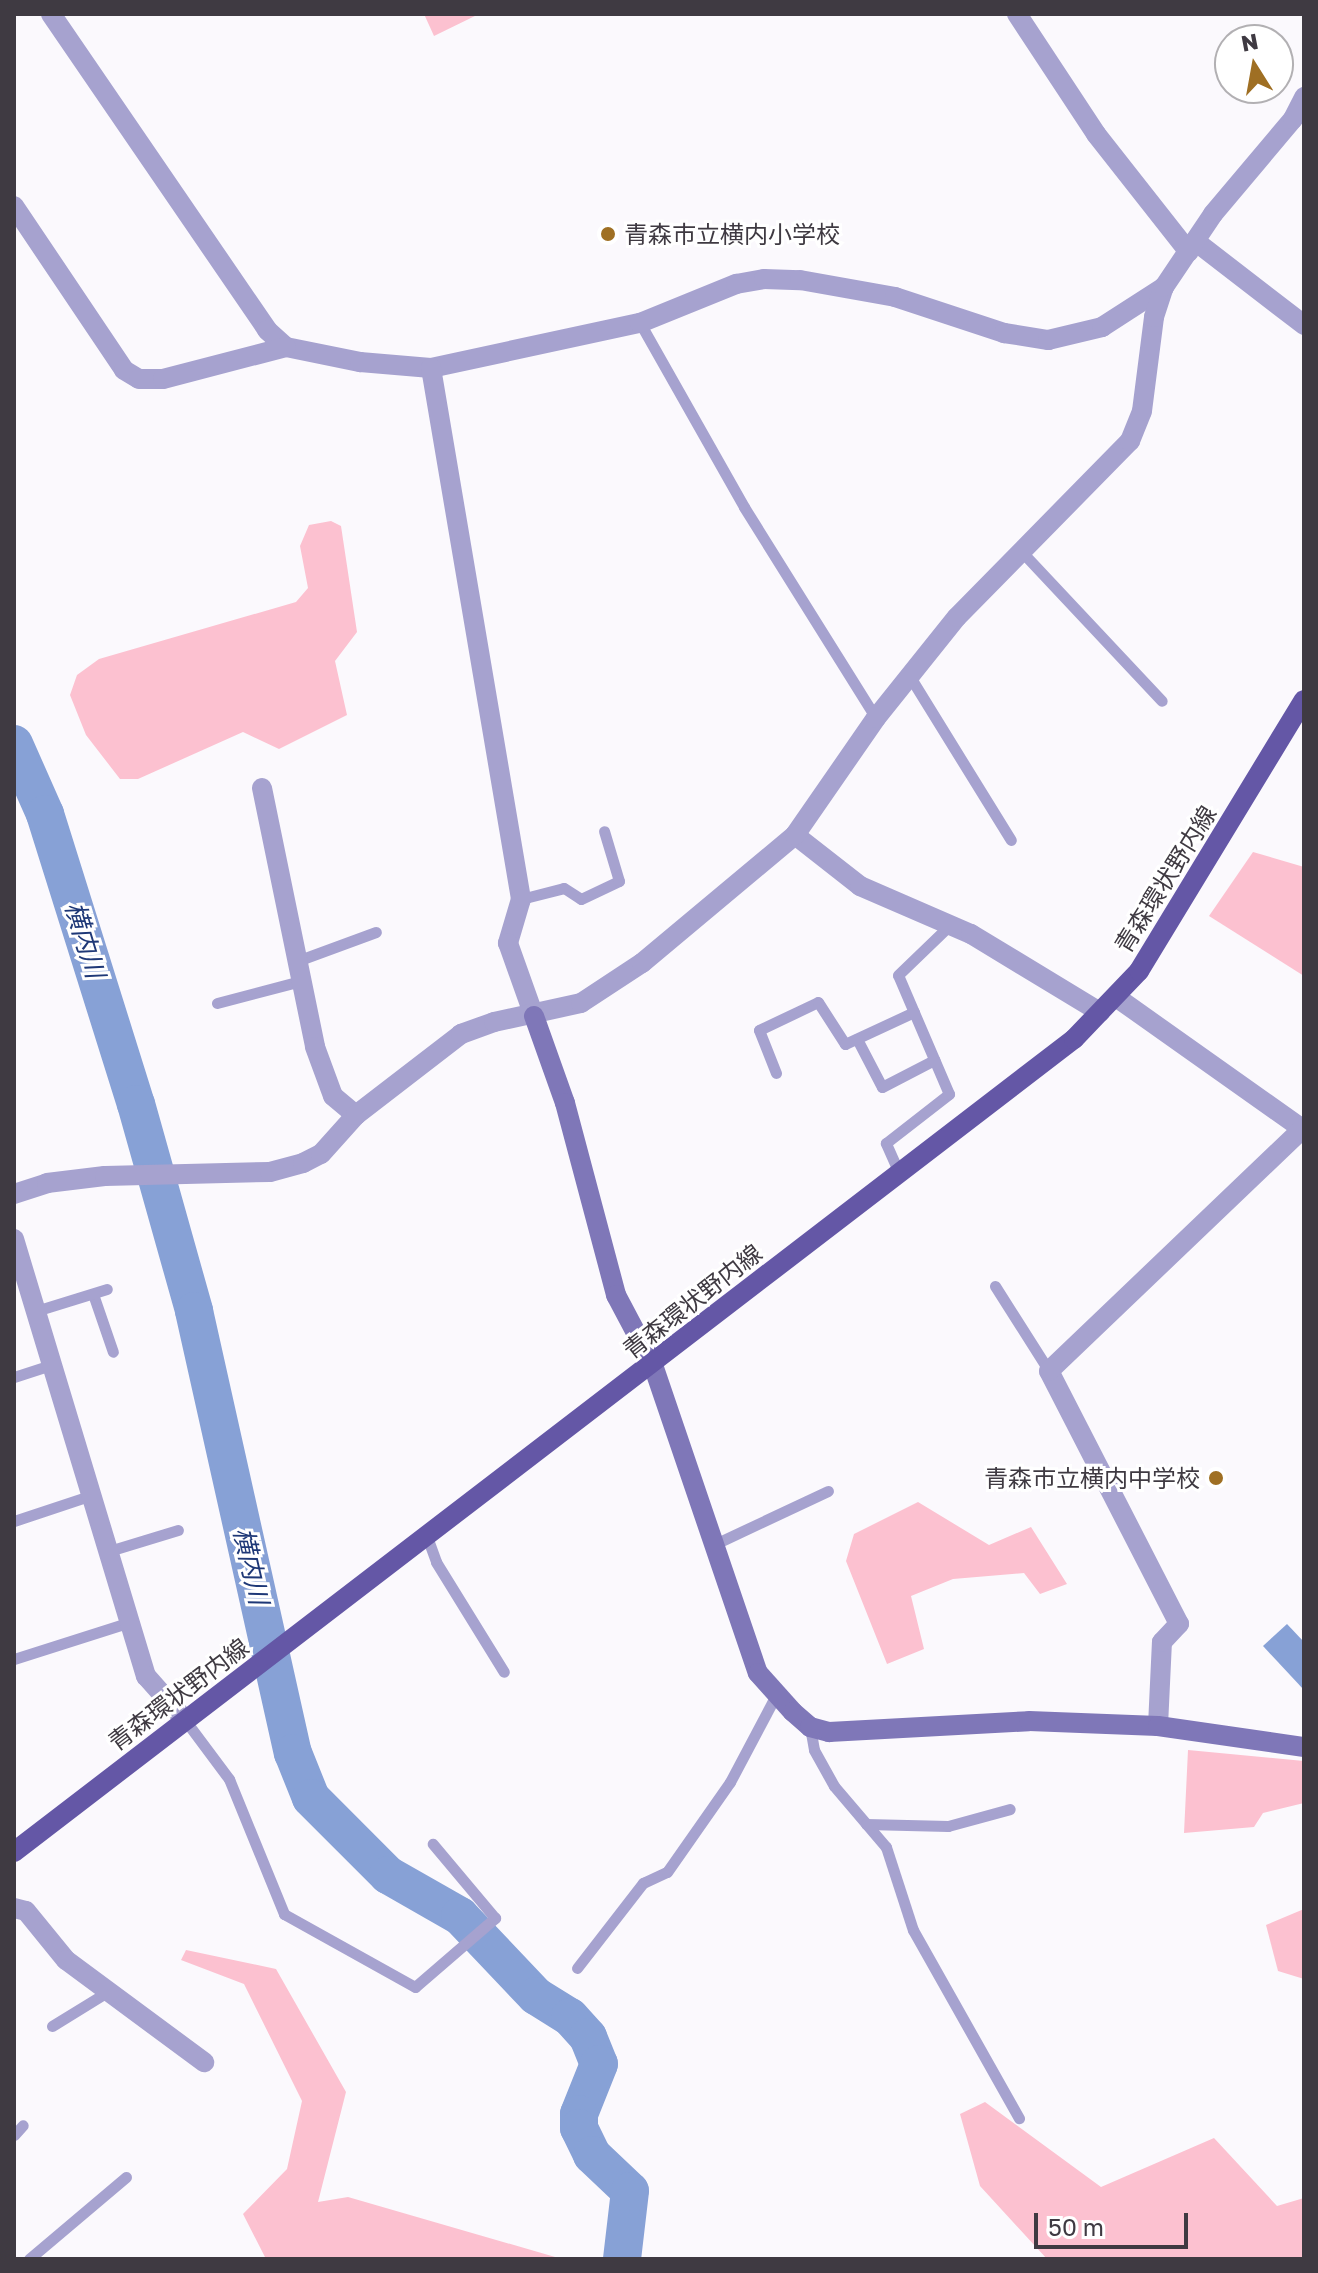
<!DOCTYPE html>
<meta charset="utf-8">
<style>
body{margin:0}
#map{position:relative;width:1318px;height:2273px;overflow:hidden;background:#fbf9fd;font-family:"Golos Text","Noto Sans JP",sans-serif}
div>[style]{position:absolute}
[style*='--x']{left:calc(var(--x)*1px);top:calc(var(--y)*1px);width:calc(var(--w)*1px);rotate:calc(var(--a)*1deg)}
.green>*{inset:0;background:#fcc1d0}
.water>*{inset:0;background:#87a1d6}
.river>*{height:38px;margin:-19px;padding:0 19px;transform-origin:19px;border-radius:19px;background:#87a1d6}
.lane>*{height:11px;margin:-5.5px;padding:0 5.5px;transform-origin:5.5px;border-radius:5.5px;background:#a6a2cf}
.street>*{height:20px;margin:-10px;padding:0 10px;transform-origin:10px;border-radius:10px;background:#a6a2cf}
.secondary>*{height:20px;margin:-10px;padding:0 10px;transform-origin:10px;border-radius:10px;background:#7f77b8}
.primary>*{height:20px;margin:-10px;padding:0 10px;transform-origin:10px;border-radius:10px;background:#6457a6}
.dots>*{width:22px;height:22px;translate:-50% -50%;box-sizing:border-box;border:4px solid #fff;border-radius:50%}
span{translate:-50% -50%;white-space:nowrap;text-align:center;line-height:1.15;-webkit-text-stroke:6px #fff;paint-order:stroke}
.poi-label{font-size:24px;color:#3f3a42}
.left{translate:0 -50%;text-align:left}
.right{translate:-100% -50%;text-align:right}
.street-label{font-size:24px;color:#3f3a42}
.water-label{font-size:26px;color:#1e3877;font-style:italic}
.frame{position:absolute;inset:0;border:16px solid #3f3a42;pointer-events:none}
.north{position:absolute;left:1214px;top:24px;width:80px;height:80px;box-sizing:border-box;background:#fff;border:2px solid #b2b0b3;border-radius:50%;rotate:349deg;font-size:22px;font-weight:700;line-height:32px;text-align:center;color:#3f3a42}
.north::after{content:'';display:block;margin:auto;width:28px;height:36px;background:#9f6f23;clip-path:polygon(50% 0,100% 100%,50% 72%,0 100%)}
.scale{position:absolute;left:1034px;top:2213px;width:154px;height:36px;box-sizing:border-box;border:4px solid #3f3a42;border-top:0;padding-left:10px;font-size:24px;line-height:28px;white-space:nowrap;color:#3f3a42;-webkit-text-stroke:6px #fff;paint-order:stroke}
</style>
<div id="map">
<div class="green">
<div style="clip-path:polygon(424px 14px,479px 14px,434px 36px)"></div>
<div style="clip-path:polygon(331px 521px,341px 526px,357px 632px,335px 661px,347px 715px,279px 749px,243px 732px,138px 779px,120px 779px,86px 735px,70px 695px,77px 675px,99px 659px,296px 602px,308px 588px,300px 546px,309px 525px)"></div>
<div style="clip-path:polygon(1253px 852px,1304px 867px,1304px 976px,1209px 916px)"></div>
<div style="clip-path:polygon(918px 1502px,989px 1545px,1031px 1527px,1067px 1584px,1040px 1594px,1024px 1573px,953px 1579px,911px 1596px,924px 1649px,887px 1664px,846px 1561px,854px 1534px)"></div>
<div style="clip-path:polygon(1188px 1750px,1304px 1761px,1304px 1803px,1263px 1813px,1254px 1827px,1184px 1833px)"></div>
<div style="clip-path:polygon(1304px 1909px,1304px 1979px,1278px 1971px,1266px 1925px)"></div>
<div style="clip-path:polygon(186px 1950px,276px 1969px,346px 2092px,318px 2202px,348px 2197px,562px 2259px,266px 2259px,243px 2214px,287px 2169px,302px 2101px,244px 1984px,181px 1960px)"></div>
<div style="clip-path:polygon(985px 2102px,1101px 2187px,1214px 2138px,1277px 2206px,1304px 2198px,1304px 2259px,1047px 2259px,980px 2186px,960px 2114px)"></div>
</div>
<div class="water">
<div style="clip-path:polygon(1287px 1624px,1304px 1642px,1304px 1690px,1263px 1646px)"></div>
</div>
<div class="river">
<div style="--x:14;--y:744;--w:77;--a:66.1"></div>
<div style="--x:45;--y:814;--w:304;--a:72.6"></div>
<div style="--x:136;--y:1104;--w:215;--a:74.3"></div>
<div style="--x:194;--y:1311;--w:453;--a:77.4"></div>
<div style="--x:293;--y:1753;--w:48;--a:68.2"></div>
<div style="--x:311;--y:1798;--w:109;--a:45"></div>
<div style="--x:388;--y:1875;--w:83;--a:29.7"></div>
<div style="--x:460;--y:1916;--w:110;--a:46.5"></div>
<div style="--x:536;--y:1996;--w:40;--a:32"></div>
<div style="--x:570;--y:2017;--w:27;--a:48"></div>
<div style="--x:588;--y:2037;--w:29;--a:68"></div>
<div style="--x:599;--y:2064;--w:54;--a:111.8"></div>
<div style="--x:579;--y:2114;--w:14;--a:90"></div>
<div style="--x:579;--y:2128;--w:30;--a:64"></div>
<div style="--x:592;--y:2155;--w:52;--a:43.5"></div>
<div style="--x:630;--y:2191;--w:68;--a:96.7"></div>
</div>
<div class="lane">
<div style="--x:640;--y:323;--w:211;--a:60.5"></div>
<div style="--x:744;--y:507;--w:249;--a:58"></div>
<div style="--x:1022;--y:552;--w:204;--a:46.8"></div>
<div style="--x:912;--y:680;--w:188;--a:58.3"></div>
<div style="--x:521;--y:899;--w:44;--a:-14.3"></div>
<div style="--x:564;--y:888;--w:20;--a:33"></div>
<div style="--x:581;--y:899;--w:42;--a:-25.3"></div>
<div style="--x:619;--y:881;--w:52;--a:-106.7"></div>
<div style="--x:297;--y:961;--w:84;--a:-20.2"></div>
<div style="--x:217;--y:1003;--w:87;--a:-14.7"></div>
<div style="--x:857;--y:1039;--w:54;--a:62.5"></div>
<div style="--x:882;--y:1087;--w:59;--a:-27.4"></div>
<div style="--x:776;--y:1073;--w:46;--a:-111.6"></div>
<div style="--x:759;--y:1030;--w:65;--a:-25.4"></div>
<div style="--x:818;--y:1002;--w:50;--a:57.3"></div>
<div style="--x:845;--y:1044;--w:76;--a:-24.9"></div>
<div style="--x:900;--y:1175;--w:35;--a:-114"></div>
<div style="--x:886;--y:1143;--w:80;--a:-37.9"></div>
<div style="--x:949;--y:1094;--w:129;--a:-113.2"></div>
<div style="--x:898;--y:975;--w:72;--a:-43.9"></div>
<div style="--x:995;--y:1286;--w:101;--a:57.6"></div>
<div style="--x:93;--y:1294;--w:61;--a:71"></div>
<div style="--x:39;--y:1310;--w:71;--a:-17.2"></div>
<div style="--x:14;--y:1377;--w:42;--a:-18"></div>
<div style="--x:14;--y:1521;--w:82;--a:-18.4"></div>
<div style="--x:426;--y:1534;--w:30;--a:70"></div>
<div style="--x:436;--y:1562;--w:129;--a:58.3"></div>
<div style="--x:713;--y:1545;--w:127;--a:-25.2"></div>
<div style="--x:109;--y:1551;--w:72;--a:-16.9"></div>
<div style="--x:14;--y:1659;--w:122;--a:-17.7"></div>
<div style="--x:185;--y:1720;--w:74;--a:53.3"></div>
<div style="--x:229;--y:1779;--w:146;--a:67.8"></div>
<div style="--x:284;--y:1914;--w:150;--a:29.1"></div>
<div style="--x:415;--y:1987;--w:106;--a:-40.8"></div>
<div style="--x:495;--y:1918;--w:97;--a:-130"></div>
<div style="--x:810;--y:1727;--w:23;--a:80"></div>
<div style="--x:814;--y:1750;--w:41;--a:60.9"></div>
<div style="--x:834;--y:1786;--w:80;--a:49.6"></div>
<div style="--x:886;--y:1847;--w:87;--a:72"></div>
<div style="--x:913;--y:1930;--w:216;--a:60.6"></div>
<div style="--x:866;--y:1824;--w:82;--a:1.4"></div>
<div style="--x:948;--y:1826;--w:64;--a:-15.3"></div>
<div style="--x:577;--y:1968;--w:108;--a:-52.2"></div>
<div style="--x:643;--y:1883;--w:26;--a:-25"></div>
<div style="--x:667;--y:1872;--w:110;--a:-55"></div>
<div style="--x:730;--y:1782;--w:98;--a:-62.1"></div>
<div style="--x:52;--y:2026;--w:67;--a:-31.6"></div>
<div style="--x:14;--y:2135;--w:13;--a:-48"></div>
<div style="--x:29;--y:2259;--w:127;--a:-40.2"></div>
</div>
<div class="street">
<div style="--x:51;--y:14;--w:383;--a:55.6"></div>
<div style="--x:267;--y:330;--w:25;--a:42"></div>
<div style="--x:286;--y:347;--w:76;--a:11.5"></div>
<div style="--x:360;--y:362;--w:71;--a:4.8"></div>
<div style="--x:431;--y:368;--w:214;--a:-12.2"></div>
<div style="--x:640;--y:323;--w:104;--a:-22.1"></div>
<div style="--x:736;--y:284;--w:28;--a:-10"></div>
<div style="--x:764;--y:279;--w:36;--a:2"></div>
<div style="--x:800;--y:280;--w:97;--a:10.1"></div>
<div style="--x:895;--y:297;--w:115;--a:18.3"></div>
<div style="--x:1004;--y:333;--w:45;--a:9"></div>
<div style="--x:1048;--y:340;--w:56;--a:-13.5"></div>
<div style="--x:1102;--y:327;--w:74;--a:-32.8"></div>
<div style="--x:1017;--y:14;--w:144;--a:56.6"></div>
<div style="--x:1096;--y:134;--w:150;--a:51.8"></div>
<div style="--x:14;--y:206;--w:197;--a:56.1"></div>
<div style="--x:124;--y:370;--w:17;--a:31"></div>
<div style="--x:139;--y:379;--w:24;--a:0"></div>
<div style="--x:163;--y:379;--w:127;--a:-14.6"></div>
<div style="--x:1195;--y:241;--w:138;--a:37.6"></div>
<div style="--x:431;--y:368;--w:539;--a:80.38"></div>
<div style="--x:521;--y:899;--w:46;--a:106.5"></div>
<div style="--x:508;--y:943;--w:77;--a:70.4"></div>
<div style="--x:262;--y:788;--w:264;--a:78.4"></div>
<div style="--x:315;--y:1047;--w:52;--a:69.8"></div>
<div style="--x:333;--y:1096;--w:30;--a:40"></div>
<div style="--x:795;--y:835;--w:83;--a:38.1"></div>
<div style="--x:860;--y:886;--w:121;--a:23.4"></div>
<div style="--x:971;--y:934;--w:151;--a:31.2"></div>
<div style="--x:1116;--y:997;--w:230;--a:35.3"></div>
<div style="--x:14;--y:1194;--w:35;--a:-18"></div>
<div style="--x:47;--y:1183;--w:58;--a:-6.9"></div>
<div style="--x:105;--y:1176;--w:165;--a:-1.4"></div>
<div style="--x:270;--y:1172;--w:34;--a:-15"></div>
<div style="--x:303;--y:1163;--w:20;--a:-27"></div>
<div style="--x:321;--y:1154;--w:52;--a:-48.1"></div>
<div style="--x:356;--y:1115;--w:133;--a:-37.6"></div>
<div style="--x:461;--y:1034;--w:35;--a:-20"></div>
<div style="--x:494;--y:1022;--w:89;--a:-12.3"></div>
<div style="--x:581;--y:1003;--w:73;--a:-33.3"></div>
<div style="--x:642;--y:963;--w:199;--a:-39.9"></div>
<div style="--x:795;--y:835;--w:142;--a:-55.3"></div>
<div style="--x:876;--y:718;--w:129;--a:-51.3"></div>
<div style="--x:957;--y:617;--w:247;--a:-45.5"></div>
<div style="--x:1130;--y:441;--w:32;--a:-68"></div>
<div style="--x:1142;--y:411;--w:95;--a:-82.7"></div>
<div style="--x:1154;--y:317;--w:32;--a:-72"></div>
<div style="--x:1164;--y:287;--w:88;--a:-56.1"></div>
<div style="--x:1213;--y:214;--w:124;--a:-49.9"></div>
<div style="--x:1293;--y:119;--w:25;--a:-63"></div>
<div style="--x:14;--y:1239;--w:457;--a:73.2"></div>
<div style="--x:146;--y:1676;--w:59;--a:48.4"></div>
<div style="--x:1158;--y:1726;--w:84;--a:-87.3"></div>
<div style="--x:1162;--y:1642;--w:25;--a:-47"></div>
<div style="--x:1179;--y:1624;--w:284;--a:-117.2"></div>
<div style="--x:1049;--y:1371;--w:350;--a:-43.7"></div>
<div style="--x:14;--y:1908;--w:12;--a:14"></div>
<div style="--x:26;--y:1911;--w:63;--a:50.8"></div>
<div style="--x:66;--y:1960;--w:172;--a:36.5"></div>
</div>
<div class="secondary">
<div style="--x:534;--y:1016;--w:92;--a:70.4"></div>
<div style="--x:565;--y:1103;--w:199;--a:75.1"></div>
<div style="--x:616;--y:1295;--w:79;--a:62.1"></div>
<div style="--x:653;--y:1365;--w:325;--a:71.2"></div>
<div style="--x:758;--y:1673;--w:52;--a:48.1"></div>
<div style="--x:793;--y:1712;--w:23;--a:41"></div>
<div style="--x:810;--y:1727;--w:20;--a:15"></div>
<div style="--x:829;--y:1732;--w:200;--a:-3.1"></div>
<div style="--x:1029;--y:1721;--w:129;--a:2.2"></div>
<div style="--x:1158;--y:1726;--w:148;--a:8.2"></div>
</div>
<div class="primary">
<div style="--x:14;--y:1852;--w:1336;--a:-37.49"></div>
<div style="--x:1074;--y:1039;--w:94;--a:-46.3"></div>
<div style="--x:1139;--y:971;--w:317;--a:-58.7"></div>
</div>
<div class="dots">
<div style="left:608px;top:234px;background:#9f6f23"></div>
<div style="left:1216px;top:1478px;background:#9f6f23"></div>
</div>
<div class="poi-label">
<span class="left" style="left:624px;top:234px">青森市立横内小学校</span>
<span class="right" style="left:1200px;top:1478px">青森市立横内中学校</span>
</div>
<div class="street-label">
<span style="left:1165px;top:879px;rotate:-58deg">青森環状野内線</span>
<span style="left:692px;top:1301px;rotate:-38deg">青森環状野内線</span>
<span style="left:178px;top:1694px;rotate:-37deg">青森環状野内線</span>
</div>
<div class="water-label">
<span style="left:85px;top:940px;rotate:73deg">横内川</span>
<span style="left:251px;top:1566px;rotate:77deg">横内川</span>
</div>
<div class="frame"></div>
<div class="north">N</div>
<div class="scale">50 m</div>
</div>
